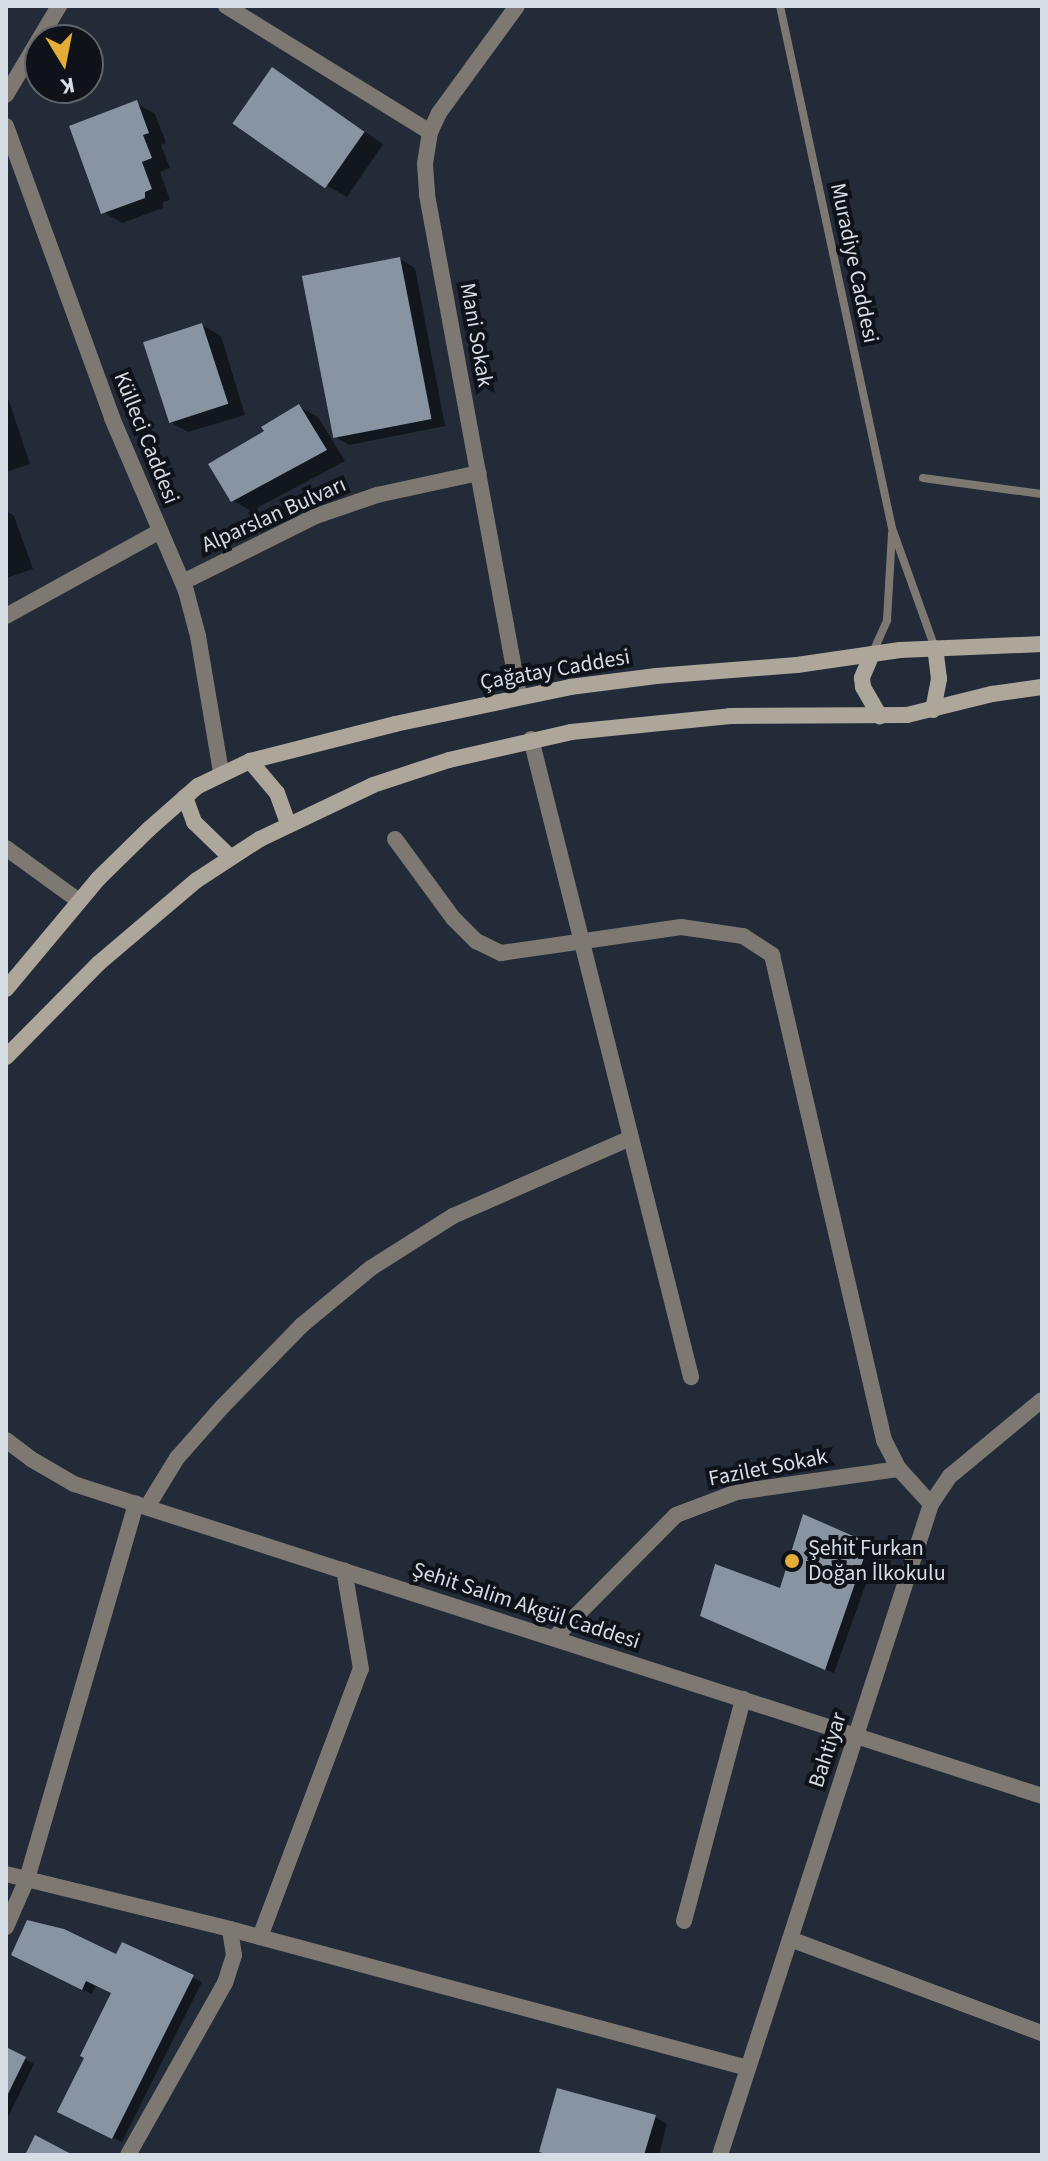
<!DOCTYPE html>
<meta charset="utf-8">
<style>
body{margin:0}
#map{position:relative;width:1048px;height:2161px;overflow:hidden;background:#222b37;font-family:"Source Sans 3",sans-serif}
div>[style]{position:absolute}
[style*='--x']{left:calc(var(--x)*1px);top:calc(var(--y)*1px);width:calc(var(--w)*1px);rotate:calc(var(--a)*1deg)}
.shadow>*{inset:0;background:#0007}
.building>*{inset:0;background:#8994a3;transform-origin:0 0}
.service>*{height:8px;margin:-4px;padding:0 4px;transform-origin:4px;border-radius:4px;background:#7d7972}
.minor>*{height:16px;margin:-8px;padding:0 8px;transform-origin:8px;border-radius:8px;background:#7d7972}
.tertiary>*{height:16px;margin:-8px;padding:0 8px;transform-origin:8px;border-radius:8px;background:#7d7972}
.secondary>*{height:16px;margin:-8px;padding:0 8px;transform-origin:8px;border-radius:8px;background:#ada69b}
.dots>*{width:22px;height:22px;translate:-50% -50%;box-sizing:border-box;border:4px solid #0f1319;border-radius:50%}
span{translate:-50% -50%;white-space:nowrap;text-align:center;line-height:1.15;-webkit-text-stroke:8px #0f1319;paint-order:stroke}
.street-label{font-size:22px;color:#d6dce4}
.poi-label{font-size:22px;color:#d6dce4}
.left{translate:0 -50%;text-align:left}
.frame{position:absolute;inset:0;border:8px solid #d6dce4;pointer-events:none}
.north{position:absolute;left:24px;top:24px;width:80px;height:80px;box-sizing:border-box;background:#0f1319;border:2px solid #5f636a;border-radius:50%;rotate:170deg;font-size:22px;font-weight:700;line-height:32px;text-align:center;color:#d6dce4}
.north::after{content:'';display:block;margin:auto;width:28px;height:36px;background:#e4ad35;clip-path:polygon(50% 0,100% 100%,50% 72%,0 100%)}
</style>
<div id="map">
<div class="shadow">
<div style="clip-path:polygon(291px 81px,383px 144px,347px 197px,328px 186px)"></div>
<div style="clip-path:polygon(136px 103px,155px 114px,166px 143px,161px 145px,170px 168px,160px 172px,170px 200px,163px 202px,163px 208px,122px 223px,103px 212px)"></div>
<div style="clip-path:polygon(400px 259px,415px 268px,445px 426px,349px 445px,334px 436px)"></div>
<div style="clip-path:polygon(202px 325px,221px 336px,245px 415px,188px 432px,170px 422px)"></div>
<div style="clip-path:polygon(6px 392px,30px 464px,6px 472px)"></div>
<div style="clip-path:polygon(299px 407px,318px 417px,345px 461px,251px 511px,232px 500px,267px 432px)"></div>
<div style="clip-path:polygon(6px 511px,14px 516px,33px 569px,6px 578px)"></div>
<div style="clip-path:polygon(868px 1545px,878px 1550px,834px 1673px,712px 1621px,781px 1590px)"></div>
<div style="clip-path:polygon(123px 1944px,202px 1982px,122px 2142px,69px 2117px,114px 1993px,96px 1985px,92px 1994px,22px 1960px,117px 1957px)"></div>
<div style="clip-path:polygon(6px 2049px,34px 2064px,6px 2121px)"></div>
<div style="clip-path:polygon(655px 2117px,667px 2124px,659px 2155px,548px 2155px,541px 2151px)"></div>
</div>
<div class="building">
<div style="left:272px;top:67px;width:113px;height:69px;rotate:35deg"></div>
<div style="clip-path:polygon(137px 100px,149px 133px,143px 135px,152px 158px,142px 162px,152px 189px,145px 192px,145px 198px,101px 214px,69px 126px)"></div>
<div style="left:400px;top:257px;width:165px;height:100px;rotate:79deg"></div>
<div style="left:202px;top:323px;width:85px;height:62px;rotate:72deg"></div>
<div style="clip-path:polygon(299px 404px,327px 450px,231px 502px,208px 464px,264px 431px,261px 427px)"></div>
<div style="clip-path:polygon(803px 1514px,869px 1543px,825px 1670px,700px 1616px,715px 1564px,780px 1588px)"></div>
<div style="clip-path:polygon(27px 1920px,64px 1929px,116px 1954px,122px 1942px,194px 1975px,112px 2139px,57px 2112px,84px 2058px,80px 2056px,111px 1993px,86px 1981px,82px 1990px,11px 1955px)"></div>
<div style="clip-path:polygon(6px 2047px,26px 2057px,6px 2098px)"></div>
<div style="clip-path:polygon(557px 2088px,656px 2115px,644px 2155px,550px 2155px,539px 2152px)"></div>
<div style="clip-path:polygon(35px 2135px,73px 2155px,25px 2155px)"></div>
</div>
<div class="service">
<div style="--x:780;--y:6;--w:534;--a:77.89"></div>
<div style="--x:892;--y:528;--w:127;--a:70.3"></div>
<div style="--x:923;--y:478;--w:120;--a:7.7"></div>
<div style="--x:873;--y:652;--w:35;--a:-66"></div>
<div style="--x:887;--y:620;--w:87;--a:-86.7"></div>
</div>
<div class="minor">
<div style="--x:226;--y:6;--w:240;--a:31.7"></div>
<div style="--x:517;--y:6;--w:132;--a:126.1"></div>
<div style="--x:439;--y:113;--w:21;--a:115"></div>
<div style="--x:430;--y:132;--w:32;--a:99"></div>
<div style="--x:425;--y:164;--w:31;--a:86"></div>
<div style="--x:427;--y:195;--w:509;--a:79.59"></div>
<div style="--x:6;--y:95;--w:104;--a:-59.2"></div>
<div style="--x:531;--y:739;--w:658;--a:75.92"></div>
<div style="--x:395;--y:839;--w:98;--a:53.7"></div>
<div style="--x:453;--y:918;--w:33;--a:45"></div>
<div style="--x:476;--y:941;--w:28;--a:26"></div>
<div style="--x:501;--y:953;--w:182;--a:-8.2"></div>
<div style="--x:681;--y:927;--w:63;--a:8.3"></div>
<div style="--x:743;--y:936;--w:35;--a:33"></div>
<div style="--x:772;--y:955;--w:498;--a:77"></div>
<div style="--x:884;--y:1440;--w:33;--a:63"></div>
<div style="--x:899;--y:1469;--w:47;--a:47.6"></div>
<div style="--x:6;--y:848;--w:90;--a:36"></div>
<div style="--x:147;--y:1507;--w:57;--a:-58.5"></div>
<div style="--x:177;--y:1458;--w:69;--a:-48.5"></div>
<div style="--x:223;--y:1406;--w:113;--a:-45.7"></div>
<div style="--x:302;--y:1325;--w:89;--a:-39.6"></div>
<div style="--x:371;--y:1268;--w:97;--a:-32.4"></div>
<div style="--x:453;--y:1216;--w:194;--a:-23.7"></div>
<div style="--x:554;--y:1638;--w:173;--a:-45.2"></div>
<div style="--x:676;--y:1515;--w:65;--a:-20.7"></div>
<div style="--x:737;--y:1492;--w:164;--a:-8.1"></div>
<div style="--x:6;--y:1874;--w:231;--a:13.8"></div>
<div style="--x:230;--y:1929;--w:536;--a:15.02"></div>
<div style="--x:684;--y:1921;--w:230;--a:-75.1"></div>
<div style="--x:6;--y:1927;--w:52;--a:-66.4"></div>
<div style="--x:27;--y:1879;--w:391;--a:-73.8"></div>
<div style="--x:260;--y:1937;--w:286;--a:-69.4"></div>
<div style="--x:361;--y:1669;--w:100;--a:-99.7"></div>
<div style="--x:790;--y:1939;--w:269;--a:20.5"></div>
<div style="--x:128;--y:2155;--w:197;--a:-60.6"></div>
<div style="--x:225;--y:1983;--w:29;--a:-72"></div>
<div style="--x:234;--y:1955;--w:26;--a:-99"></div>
<div style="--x:720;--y:2155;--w:684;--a:-72.04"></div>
<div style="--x:931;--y:1504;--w:34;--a:-56"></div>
<div style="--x:950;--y:1476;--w:119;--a:-39.6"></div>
</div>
<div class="tertiary">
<div style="--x:6;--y:126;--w:311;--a:70"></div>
<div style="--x:112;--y:418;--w:188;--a:66.8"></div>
<div style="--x:186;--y:591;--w:47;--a:75.1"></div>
<div style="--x:198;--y:636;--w:138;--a:80.4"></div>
<div style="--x:183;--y:582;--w:148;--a:-26.4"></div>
<div style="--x:316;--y:516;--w:65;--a:-19"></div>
<div style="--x:377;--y:495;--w:104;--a:-12.2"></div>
<div style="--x:6;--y:616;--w:176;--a:-28.9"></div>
<div style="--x:6;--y:1440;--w:31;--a:37"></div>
<div style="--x:31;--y:1459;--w:50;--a:30.2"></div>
<div style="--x:74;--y:1484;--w:1017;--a:17.86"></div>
</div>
<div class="secondary">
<div style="--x:872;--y:654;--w:26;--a:113"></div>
<div style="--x:862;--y:678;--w:9;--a:84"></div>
<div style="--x:863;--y:687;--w:34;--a:60"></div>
<div style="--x:933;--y:710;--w:32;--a:-79"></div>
<div style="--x:939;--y:679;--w:31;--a:-97"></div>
<div style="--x:250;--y:761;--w:42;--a:49.8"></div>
<div style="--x:277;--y:793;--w:33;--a:70"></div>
<div style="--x:185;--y:797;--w:27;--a:70"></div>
<div style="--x:194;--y:822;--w:50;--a:44.2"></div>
<div style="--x:6;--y:989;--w:143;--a:-50.1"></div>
<div style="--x:98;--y:879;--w:71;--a:-44.4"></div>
<div style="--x:149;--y:829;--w:65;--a:-41.3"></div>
<div style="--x:198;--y:786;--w:58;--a:-25.7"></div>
<div style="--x:250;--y:761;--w:150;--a:-14.3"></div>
<div style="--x:395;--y:724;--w:179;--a:-11.9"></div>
<div style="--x:570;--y:687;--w:87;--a:-7.3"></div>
<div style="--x:656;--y:676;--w:141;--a:-4.5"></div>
<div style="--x:797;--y:665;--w:104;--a:-8.3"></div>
<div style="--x:900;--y:650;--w:142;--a:-2.4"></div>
<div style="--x:6;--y:1057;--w:132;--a:-45.3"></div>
<div style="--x:99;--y:963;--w:128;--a:-40.3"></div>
<div style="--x:197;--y:880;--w:75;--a:-33.1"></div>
<div style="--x:260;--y:839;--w:125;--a:-25.5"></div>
<div style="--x:373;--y:785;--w:80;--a:-18.2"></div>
<div style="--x:449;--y:760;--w:125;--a:-12.9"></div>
<div style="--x:571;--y:732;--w:160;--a:-5.7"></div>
<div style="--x:730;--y:716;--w:177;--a:-0.3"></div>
<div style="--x:907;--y:715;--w:88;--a:-13.9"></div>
<div style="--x:992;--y:694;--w:50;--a:-8"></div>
</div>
<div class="dots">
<div style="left:792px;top:1561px;background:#e4ad35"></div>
</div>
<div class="street-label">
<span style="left:854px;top:263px;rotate:78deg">Muradiye Caddesi</span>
<span style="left:476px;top:335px;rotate:80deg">Mani Sokak</span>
<span style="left:146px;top:438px;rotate:68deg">Külleci Caddesi</span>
<span style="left:274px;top:515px;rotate:-24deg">Alparslan Bulvarı</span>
<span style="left:555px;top:670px;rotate:-10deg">Çağatay Caddesi</span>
<span style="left:768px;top:1468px;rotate:-11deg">Fazilet Sokak</span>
<span style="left:526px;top:1606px;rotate:18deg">Şehit Salim Akgül Caddesi</span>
<span style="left:828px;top:1750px;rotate:-72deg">Bahtiyar</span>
</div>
<div class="poi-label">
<span class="left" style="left:808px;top:1561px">Şehit Furkan<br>Doğan İlkokulu</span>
</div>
<div class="frame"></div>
<div class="north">K</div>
</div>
